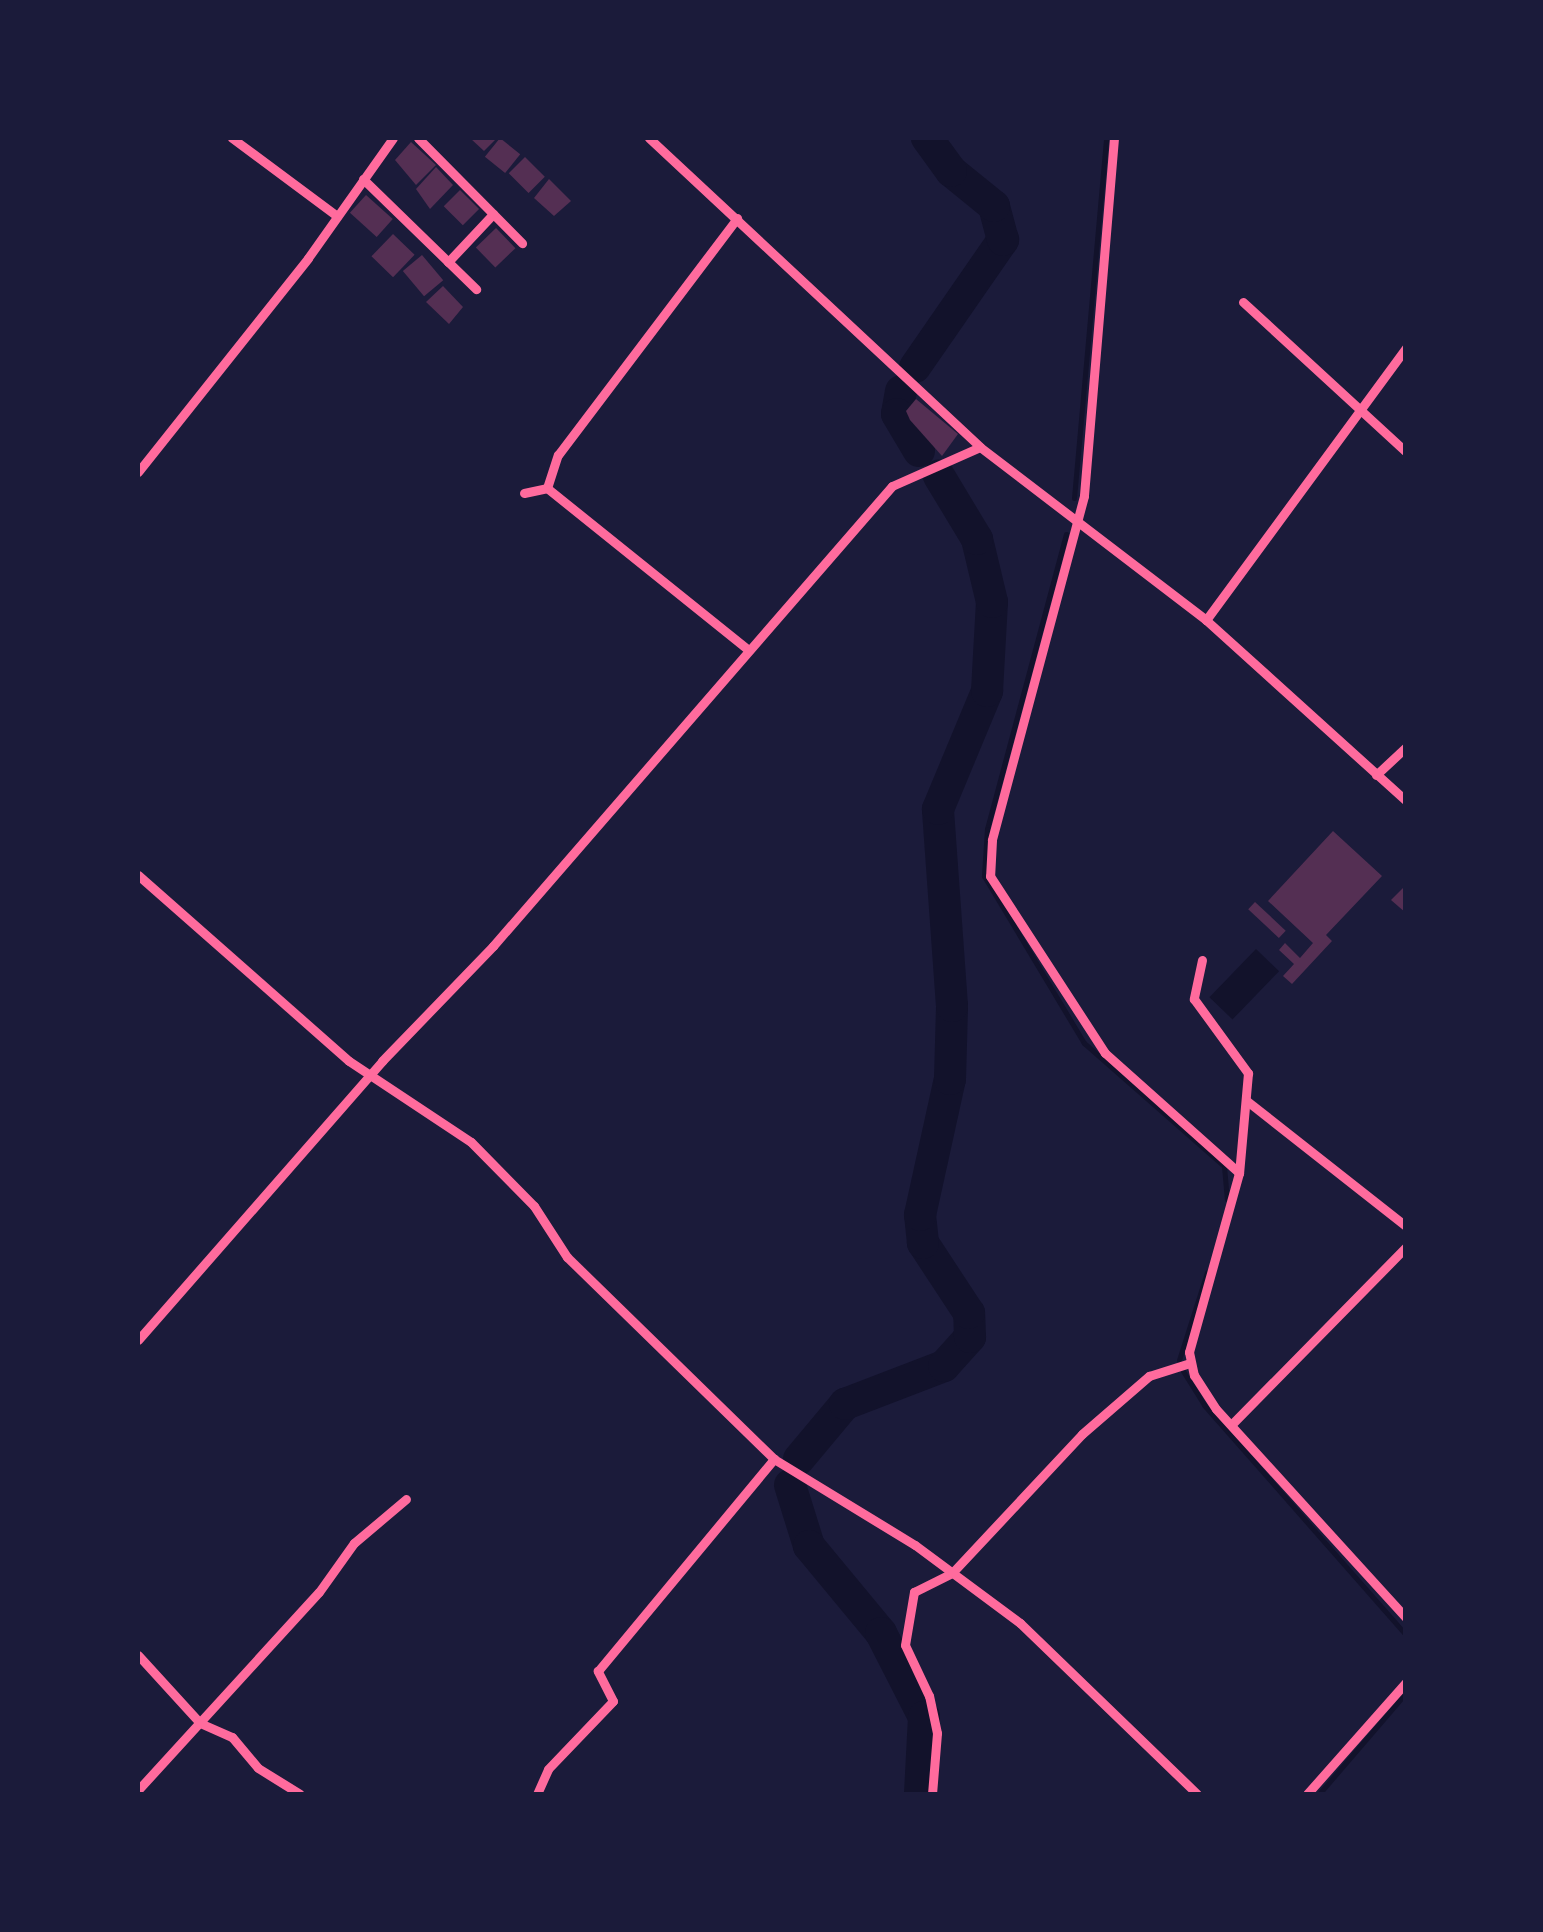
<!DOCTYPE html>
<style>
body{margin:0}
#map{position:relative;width:1543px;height:1932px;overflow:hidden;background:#1b1b3a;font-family:Bitter,serif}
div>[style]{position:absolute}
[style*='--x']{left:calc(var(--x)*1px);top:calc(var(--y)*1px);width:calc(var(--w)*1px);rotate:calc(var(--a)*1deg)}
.water>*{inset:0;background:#12122b;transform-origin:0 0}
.stream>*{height:5px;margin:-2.5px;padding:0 2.5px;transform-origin:2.5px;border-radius:2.5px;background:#12122b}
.river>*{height:32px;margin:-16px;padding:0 16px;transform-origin:16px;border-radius:16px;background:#12122b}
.building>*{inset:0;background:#542f53;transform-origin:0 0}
.minor>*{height:9px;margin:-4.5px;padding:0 4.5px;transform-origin:4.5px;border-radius:4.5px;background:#ff6b9d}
span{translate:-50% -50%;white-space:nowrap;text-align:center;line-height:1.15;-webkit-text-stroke:10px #1b1b3a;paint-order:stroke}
.frame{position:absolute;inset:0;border:140px solid #1b1b3a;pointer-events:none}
</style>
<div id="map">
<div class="water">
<div style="left:1256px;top:949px;width:32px;height:67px;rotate:44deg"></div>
</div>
<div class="stream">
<div style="--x:1074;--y:498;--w:361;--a:-84.9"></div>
<div style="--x:1066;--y:534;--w:305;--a:105"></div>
<div style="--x:987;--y:829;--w:47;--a:93.7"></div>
<div style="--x:984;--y:876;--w:195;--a:59.1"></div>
<div style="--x:1084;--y:1043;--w:186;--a:41.3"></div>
<div style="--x:1224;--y:1166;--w:33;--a:85"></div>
<div style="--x:1179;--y:1360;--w:92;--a:-72.3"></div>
<div style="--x:1183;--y:1371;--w:40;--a:58"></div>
<div style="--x:1204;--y:1405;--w:306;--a:48.7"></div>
<div style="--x:1319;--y:1794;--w:133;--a:-49.3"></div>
</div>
<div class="river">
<div style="--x:915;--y:367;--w:155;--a:-55.3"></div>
<div style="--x:1003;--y:240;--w:35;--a:-105"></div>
<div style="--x:994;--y:206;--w:55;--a:-140.9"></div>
<div style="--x:951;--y:171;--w:41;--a:-126"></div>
<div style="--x:901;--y:391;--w:23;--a:100"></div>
<div style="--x:897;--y:414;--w:43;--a:59.3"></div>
<div style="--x:799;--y:1459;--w:72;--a:-50.1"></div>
<div style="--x:845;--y:1404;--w:106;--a:-21"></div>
<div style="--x:944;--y:1366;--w:39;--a:-48"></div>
<div style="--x:970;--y:1337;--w:24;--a:-92"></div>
<div style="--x:969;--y:1313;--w:84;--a:-123.3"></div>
<div style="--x:923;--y:1243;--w:28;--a:-96"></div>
<div style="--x:920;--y:1215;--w:139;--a:-77.6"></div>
<div style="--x:950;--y:1079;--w:73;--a:-88.4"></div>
<div style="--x:952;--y:1006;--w:197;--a:-94.1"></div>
<div style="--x:938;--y:809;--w:128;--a:-67.4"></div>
<div style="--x:987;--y:691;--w:89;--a:-86.8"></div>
<div style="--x:992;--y:602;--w:65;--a:-103.4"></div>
<div style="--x:977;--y:539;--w:74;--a:-121.1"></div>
<div style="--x:790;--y:1485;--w:64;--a:72.7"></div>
<div style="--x:809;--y:1546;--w:113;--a:50.4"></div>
<div style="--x:881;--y:1633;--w:94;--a:62.9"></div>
<div style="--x:924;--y:1717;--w:77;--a:93"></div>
</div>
<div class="building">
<div style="clip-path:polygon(470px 138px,497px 138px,484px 151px)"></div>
<div style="left:500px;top:138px;width:26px;height:24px;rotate:39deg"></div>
<div style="clip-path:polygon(411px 142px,436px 165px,416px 185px,395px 160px)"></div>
<div style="left:525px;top:157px;width:28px;height:23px;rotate:45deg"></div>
<div style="clip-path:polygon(436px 167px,453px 185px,430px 209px,416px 189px)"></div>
<div style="clip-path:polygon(549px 179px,571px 201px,554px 216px,534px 198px)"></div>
<div style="left:460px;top:190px;width:27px;height:23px;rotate:45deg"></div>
<div style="left:366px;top:195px;width:36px;height:24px;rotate:42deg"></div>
<div style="left:496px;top:228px;width:28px;height:28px;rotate:46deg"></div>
<div style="left:393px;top:234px;width:30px;height:31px;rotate:44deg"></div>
<div style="left:422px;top:255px;width:33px;height:25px;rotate:50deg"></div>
<div style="clip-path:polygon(443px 286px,463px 307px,449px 324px,426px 302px)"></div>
<div style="clip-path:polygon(916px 399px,958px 434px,942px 456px,910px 420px,906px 411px)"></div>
<div style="clip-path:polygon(1333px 831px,1382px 876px,1326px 935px,1332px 941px,1292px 984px,1283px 976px,1294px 964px,1279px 950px,1285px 943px,1300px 958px,1313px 943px,1268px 901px)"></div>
<div style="clip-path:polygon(1406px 885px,1406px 913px,1391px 900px)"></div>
<div style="left:1255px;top:902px;width:42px;height:10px;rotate:43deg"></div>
</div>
<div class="minor">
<div style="--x:232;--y:138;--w:131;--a:36.6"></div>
<div style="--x:418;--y:138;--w:148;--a:45.3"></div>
<div style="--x:649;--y:138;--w:453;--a:43"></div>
<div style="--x:980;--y:447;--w:285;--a:37.4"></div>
<div style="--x:1206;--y:620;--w:270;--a:42.1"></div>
<div style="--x:1114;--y:138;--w:359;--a:94.8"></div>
<div style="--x:1084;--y:496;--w:356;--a:105"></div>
<div style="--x:992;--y:840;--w:36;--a:93"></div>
<div style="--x:990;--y:876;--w:211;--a:57"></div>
<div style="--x:1105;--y:1053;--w:180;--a:41.8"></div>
<div style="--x:1239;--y:1173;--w:186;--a:105.6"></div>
<div style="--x:1189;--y:1352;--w:24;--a:78"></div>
<div style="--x:1194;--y:1375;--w:40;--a:57.1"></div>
<div style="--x:1216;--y:1409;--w:282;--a:47.7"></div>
<div style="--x:363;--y:179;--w:158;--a:44.2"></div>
<div style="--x:448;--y:262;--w:66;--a:-46.8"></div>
<div style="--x:1243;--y:302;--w:222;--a:42.6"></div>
<div style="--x:138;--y:472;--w:273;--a:-51.5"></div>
<div style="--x:308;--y:258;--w:147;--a:-54.7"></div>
<div style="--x:547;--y:488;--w:35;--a:-72"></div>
<div style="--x:558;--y:455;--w:297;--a:-52.9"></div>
<div style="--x:524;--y:493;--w:24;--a:-12"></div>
<div style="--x:547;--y:488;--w:255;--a:38.8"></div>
<div style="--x:1206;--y:620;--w:338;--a:-53.7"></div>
<div style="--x:1376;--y:775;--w:41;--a:-43"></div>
<div style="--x:138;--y:875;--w:281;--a:41.4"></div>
<div style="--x:349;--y:1061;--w:146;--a:33.6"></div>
<div style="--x:471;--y:1142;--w:90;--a:45.5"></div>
<div style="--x:534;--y:1206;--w:61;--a:57.1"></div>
<div style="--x:567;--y:1257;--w:289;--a:44.3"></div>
<div style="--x:774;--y:1459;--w:165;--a:31.4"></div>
<div style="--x:915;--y:1545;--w:131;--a:36.6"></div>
<div style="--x:1020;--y:1623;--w:246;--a:44"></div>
<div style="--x:1202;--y:960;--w:40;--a:102"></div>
<div style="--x:1194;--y:999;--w:92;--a:53.9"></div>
<div style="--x:1248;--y:1073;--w:100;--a:95.1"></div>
<div style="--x:1247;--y:1101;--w:202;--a:38.2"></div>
<div style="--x:138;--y:1340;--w:371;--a:-48.8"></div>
<div style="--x:382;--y:1061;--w:160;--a:-46"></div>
<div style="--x:493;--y:946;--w:609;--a:-49.06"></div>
<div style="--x:892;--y:486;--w:96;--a:-23.9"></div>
<div style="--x:1231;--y:1425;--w:250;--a:-45.5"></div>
<div style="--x:138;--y:1655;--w:92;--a:47.6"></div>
<div style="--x:200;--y:1723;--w:35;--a:24"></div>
<div style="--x:232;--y:1737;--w:40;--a:50"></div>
<div style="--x:258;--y:1768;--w:49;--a:31.8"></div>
<div style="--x:138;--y:1790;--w:268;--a:-47.6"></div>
<div style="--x:319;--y:1592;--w:60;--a:-54.5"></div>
<div style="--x:354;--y:1543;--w:68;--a:-40.2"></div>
<div style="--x:537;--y:1794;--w:27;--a:-66"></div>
<div style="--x:548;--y:1769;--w:94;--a:-46.3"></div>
<div style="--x:613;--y:1701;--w:34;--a:-117"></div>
<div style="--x:598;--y:1671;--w:276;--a:-50.3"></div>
<div style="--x:932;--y:1794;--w:61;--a:-85.3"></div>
<div style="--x:937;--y:1733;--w:38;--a:-102"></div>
<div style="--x:929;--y:1696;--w:56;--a:-115.2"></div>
<div style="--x:905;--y:1645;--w:54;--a:-80.4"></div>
<div style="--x:914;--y:1592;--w:42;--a:-26.6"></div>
<div style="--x:952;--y:1573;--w:190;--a:-46.9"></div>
<div style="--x:1082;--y:1434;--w:89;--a:-40.9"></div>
<div style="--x:1149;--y:1376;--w:43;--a:-17.6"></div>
<div style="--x:1307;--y:1794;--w:149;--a:-48.5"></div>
</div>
<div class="frame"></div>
</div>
